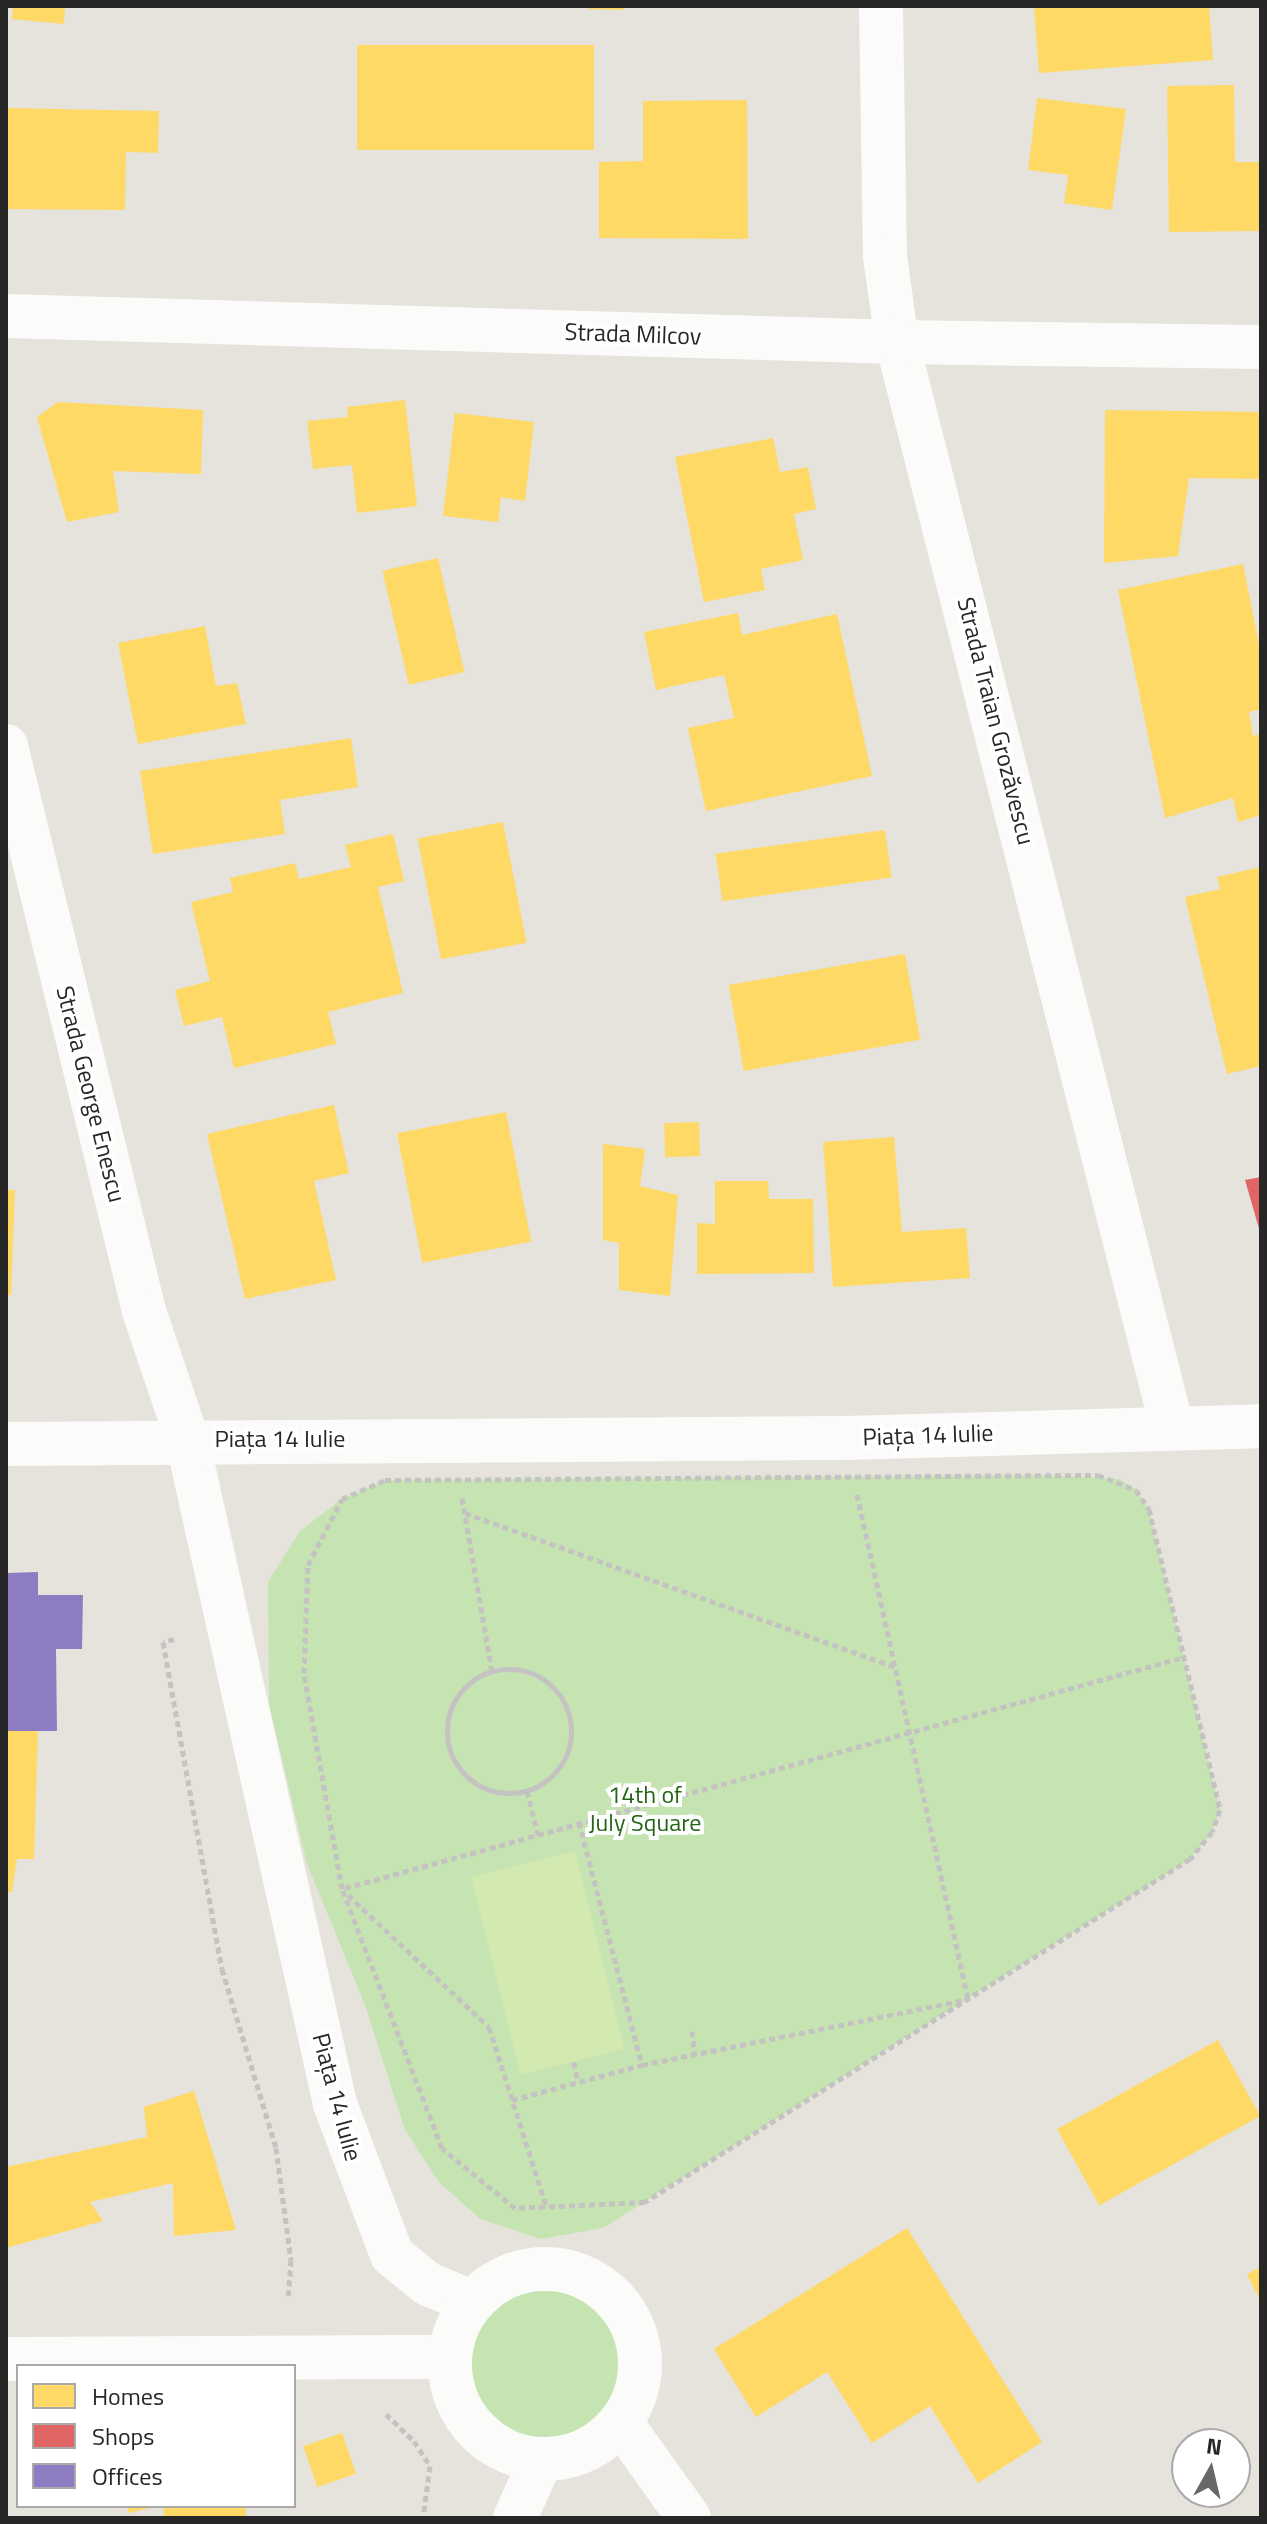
<!DOCTYPE html>
<meta charset="utf-8">
<style>
body{margin:0}
#map{position:relative;width:1267px;height:2524px;overflow:hidden;background:#e6e2dc;font-family:"Titillium Web",sans-serif}
div>[style]{position:absolute}
[style*='--x']{left:calc(var(--x)*1px);top:calc(var(--y)*1px);width:calc(var(--w)*1px);rotate:calc(var(--a)*1deg)}
.green>*{inset:0;background:#c6e4b2}
.round{border-radius:50%}
.pitch>*{inset:0;background:#d2e9af;transform-origin:0 0}
.homes>*{inset:0;background:#ffd966;transform-origin:0 0}
.shops>*{inset:0;background:#e06666}
.offices>*{inset:0;background:#8e7cc3}
.path>*{height:5px;margin-top:-2.5px;transform-origin:0;background:repeating-linear-gradient(90deg,#c4c3c2 0 6px,transparent 0 10px)}
.path>.ring{margin:-2.5px;padding:0;box-sizing:content-box;background:none;border:5px solid #c4c3c2;border-radius:50%}
.street>*{height:44px;margin:-22px;padding:0 22px;transform-origin:22px;border-radius:22px;background:#fbfbfa}
.secondary>*{height:44px;margin:-22px;padding:0 22px;transform-origin:22px;border-radius:22px;background:#fbfbfa}
.secondary>.ring{margin:-22px;padding:0;box-sizing:content-box;background:none;border:44px solid #fbfbfa;border-radius:50%}
span{translate:-50% -50%;white-space:nowrap;text-align:center;line-height:1.15;-webkit-text-stroke:8px #fff;paint-order:stroke}
.street-label{font-size:24px;color:#272727}
.park-label{font-size:24px;color:#246615}
.frame{position:absolute;inset:0;border:8px solid #272727;pointer-events:none}
.legend{position:absolute;left:16px;top:2364px;width:280px;height:144px;box-sizing:border-box;background:#fff;border:2px solid #a9a9a9;margin:0;padding:10px 14px;list-style:none;font-size:24px;color:#272727}
.legend li{display:flex;align-items:center;gap:16px;height:40px}
.legend b{width:40px;border:2px solid #a9a9a9}
.north{position:absolute;left:1171px;top:2428px;width:80px;height:80px;box-sizing:border-box;background:#fff;border:2px solid #a9a9a9;border-radius:50%;rotate:8deg;font-size:22px;font-weight:700;line-height:32px;text-align:center;color:#272727}
.north::after{content:'';display:block;margin:auto;width:28px;height:36px;background:#6a6866;clip-path:polygon(50% 0,100% 100%,50% 72%,0 100%)}
</style>
<div id="map">
<div class="green">
<div style="clip-path:polygon(1041px 1475px,1119px 1479px,1136px 1490px,1149px 1509px,1220px 1810px,1212px 1832px,1190px 1859px,603px 2228px,541px 2239px,480px 2219px,439px 2182px,405px 2130px,365px 2005px,307px 1864px,269px 1704px,268px 1582px,300px 1531px,342px 1499px,385px 1480px)"></div>
<div class="round" style="left:470px;top:2288px;width:152px;height:152px"></div>
</div>
<div class="pitch">
<div style="left:575px;top:1851px;width:204px;height:107px;rotate:76deg"></div>
</div>
<div class="homes">
<div style="clip-path:polygon(13px 6px,65px 6px,64px 24px,12px 19px)"></div>
<div style="clip-path:polygon(588px 6px,624px 6px,624px 10px,588px 9px)"></div>
<div style="clip-path:polygon(1034px 6px,1209px 6px,1213px 60px,1039px 73px)"></div>
<div style="left:357px;top:45px;width:237px;height:105px"></div>
<div style="clip-path:polygon(1234px 85px,1235px 162px,1261px 162px,1261px 231px,1169px 232px,1167px 86px)"></div>
<div style="clip-path:polygon(1037px 98px,1126px 109px,1112px 210px,1064px 203px,1068px 175px,1028px 170px)"></div>
<div style="clip-path:polygon(747px 100px,748px 239px,599px 238px,599px 162px,643px 161px,643px 101px)"></div>
<div style="clip-path:polygon(6px 108px,159px 111px,158px 153px,126px 152px,125px 210px,6px 209px)"></div>
<div style="clip-path:polygon(405px 400px,417px 506px,357px 513px,352px 465px,313px 469px,307px 421px,348px 417px,347px 407px)"></div>
<div style="clip-path:polygon(58px 402px,203px 410px,201px 474px,113px 471px,119px 512px,67px 522px,37px 417px)"></div>
<div style="clip-path:polygon(1105px 410px,1261px 412px,1261px 479px,1189px 478px,1178px 556px,1104px 563px)"></div>
<div style="clip-path:polygon(455px 413px,534px 422px,525px 501px,501px 497px,498px 522px,443px 516px)"></div>
<div style="clip-path:polygon(773px 438px,780px 472px,808px 467px,816px 509px,794px 514px,803px 560px,761px 569px,765px 590px,704px 602px,675px 457px)"></div>
<div style="left:438px;top:558px;width:117px;height:57px;rotate:77deg"></div>
<div style="clip-path:polygon(1243px 564px,1261px 655px,1261px 709px,1249px 712px,1253px 736px,1261px 734px,1261px 815px,1238px 822px,1233px 798px,1165px 818px,1118px 590px)"></div>
<div style="clip-path:polygon(738px 613px,742px 635px,837px 614px,872px 776px,706px 811px,688px 728px,734px 718px,724px 675px,656px 690px,644px 632px)"></div>
<div style="clip-path:polygon(205px 626px,216px 686px,237px 683px,246px 724px,138px 744px,118px 643px)"></div>
<div style="clip-path:polygon(351px 738px,358px 787px,280px 800px,285px 834px,153px 854px,140px 771px)"></div>
<div style="left:503px;top:822px;width:123px;height:87px;rotate:79deg"></div>
<div style="left:885px;top:830px;width:48px;height:171px;rotate:82deg"></div>
<div style="clip-path:polygon(393px 834px,404px 881px,378px 887px,403px 993px,328px 1012px,336px 1044px,234px 1068px,222px 1017px,184px 1026px,175px 990px,210px 981px,191px 902px,233px 892px,230px 878px,295px 863px,299px 879px,351px 867px,345px 845px)"></div>
<div style="clip-path:polygon(1261px 867px,1261px 1066px,1227px 1074px,1185px 897px,1220px 889px,1217px 877px)"></div>
<div style="left:905px;top:954px;width:87px;height:179px;rotate:80deg"></div>
<div style="clip-path:polygon(334px 1105px,349px 1173px,314px 1181px,336px 1280px,245px 1299px,207px 1134px)"></div>
<div style="left:506px;top:1112px;width:132px;height:111px;rotate:79deg"></div>
<div style="left:699px;top:1122px;width:34px;height:35px;rotate:88deg"></div>
<div style="clip-path:polygon(894px 1137px,902px 1232px,966px 1228px,970px 1278px,833px 1287px,823px 1142px)"></div>
<div style="clip-path:polygon(603px 1144px,645px 1149px,640px 1186px,678px 1195px,670px 1296px,619px 1290px,619px 1243px,603px 1240px)"></div>
<div style="clip-path:polygon(715px 1181px,768px 1181px,769px 1199px,813px 1199px,814px 1273px,697px 1274px,697px 1223px,715px 1224px)"></div>
<div style="clip-path:polygon(6px 1190px,15px 1190px,11px 1295px,6px 1295px)"></div>
<div style="clip-path:polygon(6px 1731px,38px 1731px,34px 1859px,17px 1859px,12px 1892px,6px 1892px)"></div>
<div style="left:1218px;top:2040px;width:87px;height:184px;rotate:61deg"></div>
<div style="clip-path:polygon(194px 2091px,236px 2230px,174px 2236px,173px 2183px,90px 2202px,103px 2221px,6px 2248px,6px 2167px,147px 2137px,144px 2107px)"></div>
<div style="clip-path:polygon(907px 2228px,1042px 2442px,978px 2483px,930px 2406px,872px 2443px,827px 2372px,756px 2417px,714px 2349px)"></div>
<div style="clip-path:polygon(1261px 2267px,1261px 2302px,1247px 2274px)"></div>
<div style="left:342px;top:2433px;width:43px;height:41px;rotate:71deg"></div>
<div style="clip-path:polygon(127px 2506px,155px 2506px,155px 2507px,128px 2513px)"></div>
<div style="left:164px;top:2506px;width:82px;height:12px"></div>
</div>
<div class="shops">
<div style="clip-path:polygon(1261px 1177px,1261px 1232px,1260px 1232px,1245px 1180px)"></div>
</div>
<div class="offices">
<div style="clip-path:polygon(38px 1572px,38px 1595px,83px 1595px,82px 1649px,56px 1649px,57px 1731px,6px 1731px,6px 1573px)"></div>
</div>
<div class="path">
<div style="--x:1098;--y:1475;--w:41;--a:21.5"></div>
<div style="--x:1136;--y:1490;--w:23;--a:56"></div>
<div style="--x:1149;--y:1509;--w:309;--a:76.7"></div>
<div style="--x:1220;--y:1810;--w:23;--a:110"></div>
<div style="--x:1212;--y:1832;--w:35;--a:129"></div>
<div style="--x:1190;--y:1859;--w:644;--a:147.82"></div>
<div style="--x:645;--y:2202;--w:130;--a:177.4"></div>
<div style="--x:515;--y:2208;--w:94;--a:-140.6"></div>
<div style="--x:442;--y:2148;--w:278;--a:-111.1"></div>
<div style="--x:342;--y:1889;--w:219;--a:-100"></div>
<div style="--x:304;--y:1673;--w:108;--a:-87.9"></div>
<div style="--x:308;--y:1565;--w:74;--a:-62.7"></div>
<div style="--x:342;--y:1499;--w:47;--a:-23.8"></div>
<div style="--x:385;--y:1480;--w:713;--a:-0.4"></div>
<div style="--x:857;--y:1494;--w:517;--a:77.6"></div>
<div style="--x:462;--y:1498;--w:176;--a:80.2"></div>
<div style="--x:465;--y:1513;--w:459;--a:19.7"></div>
<div style="--x:174;--y:1639;--w:11;--a:165"></div>
<div style="--x:163;--y:1642;--w:332;--a:79.8"></div>
<div style="--x:222;--y:1969;--w:187;--a:73.2"></div>
<div style="--x:276;--y:2148;--w:113;--a:82.4"></div>
<div style="--x:291;--y:2260;--w:40;--a:94.3"></div>
<div class="ring" style="left:447px;top:1669px;width:119px;height:119px"></div>
<div style="--x:527;--y:1791;--w:45;--a:76"></div>
<div style="--x:579;--y:1822;--w:251;--a:75.5"></div>
<div style="--x:345;--y:1888;--w:870;--a:-15.39"></div>
<div style="--x:348;--y:1895;--w:193;--a:43.1"></div>
<div style="--x:489;--y:2027;--w:188;--a:72.3"></div>
<div style="--x:692;--y:2031;--w:23;--a:83"></div>
<div style="--x:574;--y:2062;--w:20;--a:79"></div>
<div style="--x:512;--y:2100;--w:135;--a:-15.1"></div>
<div style="--x:642;--y:2065;--w:328;--a:-11.4"></div>
<div style="--x:386;--y:2414;--w:39;--a:44"></div>
<div style="--x:414;--y:2441;--w:30;--a:57"></div>
<div style="--x:430;--y:2466;--w:52;--a:97.7"></div>
</div>
<div class="street">
<div style="--x:881;--y:6;--w:250;--a:89.1"></div>
<div style="--x:885;--y:256;--w:87;--a:82.1"></div>
<div style="--x:897;--y:342;--w:1119;--a:75.78"></div>
<div style="--x:6;--y:316;--w:891;--a:1.67"></div>
<div style="--x:897;--y:342;--w:364;--a:0.8"></div>
<div style="--x:6;--y:746;--w:582;--a:76.27"></div>
<div style="--x:144;--y:1311;--w:135;--a:71.4"></div>
<div style="--x:6;--y:2359;--w:442;--a:-0.3"></div>
<div style="--x:515;--y:2518;--w:64;--a:-65.9"></div>
</div>
<div class="secondary">
<div style="--x:187;--y:1439;--w:681;--a:77.45"></div>
<div style="--x:335;--y:2104;--w:161;--a:69.3"></div>
<div style="--x:392;--y:2255;--w:46;--a:38.9"></div>
<div style="--x:428;--y:2284;--w:47;--a:22.7"></div>
<div style="--x:6;--y:1444;--w:838;--a:-0.41"></div>
<div style="--x:844;--y:1438;--w:417;--a:-1.6"></div>
<div class="ring" style="left:450px;top:2269px;width:146px;height:146px"></div>
<div style="--x:621;--y:2423;--w:117;--a:54.4"></div>
</div>
<div class="street-label">
<span style="left:633px;top:334px;rotate:2deg">Strada Milcov</span>
<span style="left:996px;top:721px;rotate:76deg">Strada Traian Grozăvescu</span>
<span style="left:91px;top:1094px;rotate:76deg">Strada George Enescu</span>
<span style="left:928px;top:1435px;rotate:-2deg">Piața 14 Iulie</span>
<span style="left:280px;top:1439px">Piața 14 Iulie</span>
<span style="left:337px;top:2097px;rotate:75deg">Piața 14 Iulie</span>
</div>
<div class="park-label">
<span style="left:645px;top:1809px">14th of<br>July Square</span>
</div>
<div class="frame"></div>
<ul class="legend">
<li><b style="height:22px;background:#ffd966"></b>Homes</li>
<li><b style="height:22px;background:#e06666"></b>Shops</li>
<li><b style="height:22px;background:#8e7cc3"></b>Offices</li>
</ul>
<div class="north">N</div>
</div>
